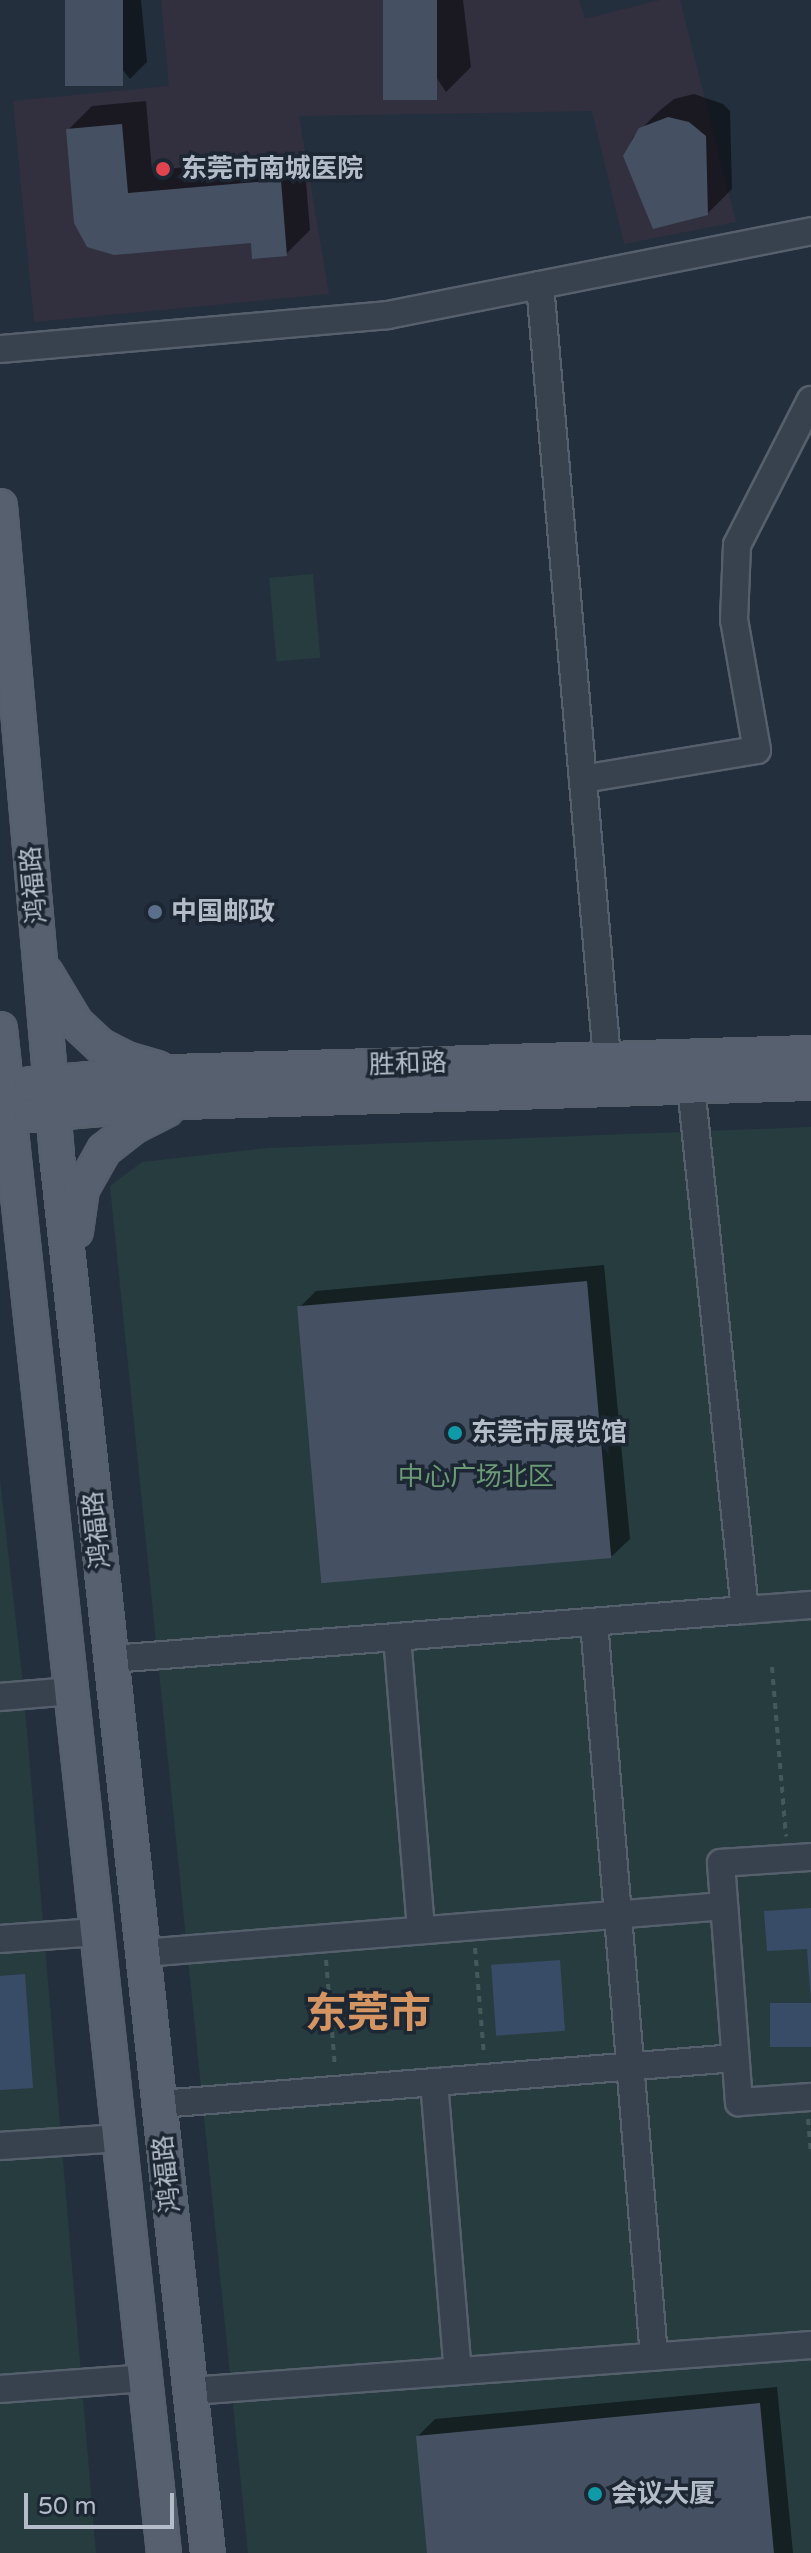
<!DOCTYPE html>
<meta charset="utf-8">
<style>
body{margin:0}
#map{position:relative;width:811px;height:2553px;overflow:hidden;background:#242f3e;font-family:"Varela Round","Noto Sans SC",sans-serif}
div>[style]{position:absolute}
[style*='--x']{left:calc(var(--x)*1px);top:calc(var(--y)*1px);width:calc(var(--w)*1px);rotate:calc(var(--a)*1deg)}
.medical>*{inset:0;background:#32303f}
.green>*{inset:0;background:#263c3f;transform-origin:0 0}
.water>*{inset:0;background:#394c67;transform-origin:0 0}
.shadow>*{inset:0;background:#0007}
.building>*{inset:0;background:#455162;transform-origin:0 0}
.path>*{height:4px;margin-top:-2px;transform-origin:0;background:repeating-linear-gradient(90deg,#44595c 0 6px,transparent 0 12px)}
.roads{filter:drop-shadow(2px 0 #565f6c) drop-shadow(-2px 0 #565f6c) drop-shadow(0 2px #565f6c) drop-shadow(0 -2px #565f6c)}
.minor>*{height:26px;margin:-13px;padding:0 13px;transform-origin:13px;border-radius:13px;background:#38414e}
.major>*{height:32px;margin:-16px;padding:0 16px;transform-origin:16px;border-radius:16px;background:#56606e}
.dots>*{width:22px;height:22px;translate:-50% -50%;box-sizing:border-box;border:4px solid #1d2633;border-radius:50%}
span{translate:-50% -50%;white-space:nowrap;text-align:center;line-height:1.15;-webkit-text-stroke:7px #1d2633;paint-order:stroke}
.poi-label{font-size:26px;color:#b4bcc9;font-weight:700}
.left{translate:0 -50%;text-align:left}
.street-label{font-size:26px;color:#b4bcc9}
.park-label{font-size:26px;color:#6b9a76}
.town-label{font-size:42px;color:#d59563;font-weight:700}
.scale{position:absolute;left:24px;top:2493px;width:150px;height:36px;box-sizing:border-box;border:4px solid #b4bcc9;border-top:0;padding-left:10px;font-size:24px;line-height:28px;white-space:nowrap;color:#b4bcc9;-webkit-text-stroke:6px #1d2633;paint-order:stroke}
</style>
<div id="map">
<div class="medical">
<div style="clip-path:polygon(161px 0,579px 0,585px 19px,660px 0,680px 0,736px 222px,624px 244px,592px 111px,299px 116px,329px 294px,34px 322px,13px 101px,169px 86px)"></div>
</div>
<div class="green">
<div style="left:313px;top:574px;width:84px;height:44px;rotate:85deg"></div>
<div style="clip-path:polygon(811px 1127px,811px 2553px,248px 2553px,110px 1186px,142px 1162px,268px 1148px)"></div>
<div style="clip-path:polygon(0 1479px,23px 1684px,96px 2553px,0 2553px)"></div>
</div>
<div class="water">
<div style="clip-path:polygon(811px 1908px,811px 2002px,807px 1949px,767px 1951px,764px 1911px)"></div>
<div style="left:560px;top:1960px;width:71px;height:69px;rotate:86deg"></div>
<div style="clip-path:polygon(25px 1974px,33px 2088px,0 2090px,0 1976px)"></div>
<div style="left:811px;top:2003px;width:44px;height:41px;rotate:90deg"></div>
</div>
<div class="shadow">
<div style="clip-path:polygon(67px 0,141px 0,147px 62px,130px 79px)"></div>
<div style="clip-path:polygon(385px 0,463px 0,471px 67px,446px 92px)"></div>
<div style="clip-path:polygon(694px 94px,723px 104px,730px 111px,732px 189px,707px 214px,625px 156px,633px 137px,658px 112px,674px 99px)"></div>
<div style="clip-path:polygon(146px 101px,152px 170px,304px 157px,310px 230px,286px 254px,253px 241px,114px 253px,68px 130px,92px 106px)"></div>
<div style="clip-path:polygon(604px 1265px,630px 1539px,612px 1556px,299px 1308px,316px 1291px)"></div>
<div style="clip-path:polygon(777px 2387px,793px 2553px,429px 2553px,418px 2436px,435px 2419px)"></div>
</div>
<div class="building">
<div style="left:65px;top:0;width:58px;height:86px"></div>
<div style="left:383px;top:0;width:54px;height:100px"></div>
<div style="clip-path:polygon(668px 117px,689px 122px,706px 136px,708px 215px,653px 229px,623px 156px,639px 128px)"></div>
<div style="clip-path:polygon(122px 124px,128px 193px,281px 180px,287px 256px,252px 259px,251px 243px,114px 255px,87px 247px,74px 223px,66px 129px)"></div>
<div style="left:587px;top:1281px;width:278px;height:291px;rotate:85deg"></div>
<div style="clip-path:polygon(760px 2403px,774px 2553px,427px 2553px,416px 2436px)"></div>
</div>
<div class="path">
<div style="--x:772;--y:1667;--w:170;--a:85.3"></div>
<div style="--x:475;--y:1948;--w:107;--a:85.2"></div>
<div style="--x:326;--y:1960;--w:107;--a:85.2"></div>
<div style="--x:808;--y:2119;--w:34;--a:85"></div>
</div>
<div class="roads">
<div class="minor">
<div style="--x:540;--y:285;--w:776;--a:85.05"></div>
<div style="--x:0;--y:349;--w:389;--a:-5"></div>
<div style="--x:388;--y:315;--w:431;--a:-11.2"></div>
<div style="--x:583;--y:779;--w:176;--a:-9.5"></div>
<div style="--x:757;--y:750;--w:132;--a:-100"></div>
<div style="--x:734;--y:620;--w:75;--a:-87.7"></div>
<div style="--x:737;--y:545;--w:163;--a:-63"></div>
<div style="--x:691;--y:1086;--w:527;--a:84.12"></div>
<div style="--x:745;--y:1610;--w:66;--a:-4.3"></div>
<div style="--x:594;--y:1622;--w:737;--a:85.33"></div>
<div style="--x:397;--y:1637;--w:294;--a:85.3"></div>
<div style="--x:111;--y:1659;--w:636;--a:-4.42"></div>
<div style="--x:0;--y:1697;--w:71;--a:-4.8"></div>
<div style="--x:811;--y:1857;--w:90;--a:176.2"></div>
<div style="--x:721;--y:1863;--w:240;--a:85.7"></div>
<div style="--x:739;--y:2102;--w:72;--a:-4"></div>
<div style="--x:0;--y:1939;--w:97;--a:-4.1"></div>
<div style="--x:143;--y:1953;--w:583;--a:-4.62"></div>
<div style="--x:434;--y:2082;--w:290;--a:85.3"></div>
<div style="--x:160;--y:2104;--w:577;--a:-4.57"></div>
<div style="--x:0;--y:2146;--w:119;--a:-3.8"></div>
<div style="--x:0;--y:2389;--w:145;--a:-4.3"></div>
<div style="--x:191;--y:2391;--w:622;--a:-4.24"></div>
</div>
<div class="major">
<div style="--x:0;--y:506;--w:651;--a:84.98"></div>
<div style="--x:57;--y:1155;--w:1406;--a:83.84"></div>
<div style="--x:46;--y:973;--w:58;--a:59"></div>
<div style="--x:76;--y:1023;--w:34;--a:43"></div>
<div style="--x:101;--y:1046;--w:28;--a:27"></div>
<div style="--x:126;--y:1059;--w:33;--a:16"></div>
<div style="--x:0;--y:1029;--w:1533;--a:83.86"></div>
<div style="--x:31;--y:1084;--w:143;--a:-4.8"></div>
<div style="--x:173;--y:1072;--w:638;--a:-1.71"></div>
<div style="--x:31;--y:1115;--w:154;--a:-4.9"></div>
<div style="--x:184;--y:1102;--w:627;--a:-1.74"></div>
<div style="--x:76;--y:1231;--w:42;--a:-81.9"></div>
<div style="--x:82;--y:1189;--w:45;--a:-60.6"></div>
<div style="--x:104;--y:1150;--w:37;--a:-38"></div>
<div style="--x:133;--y:1127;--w:38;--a:-27"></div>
</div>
</div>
<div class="dots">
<div style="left:163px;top:169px;background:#e0444e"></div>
<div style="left:155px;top:912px;background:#5c6f8a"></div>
<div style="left:455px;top:1433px;background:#0f9aa8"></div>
<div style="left:595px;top:2494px;background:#0f9aa8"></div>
</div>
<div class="poi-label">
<span class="left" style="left:181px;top:169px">东莞市南城医院</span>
<span class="left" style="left:171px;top:912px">中国邮政</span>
<span class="left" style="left:471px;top:1433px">东莞市展览馆</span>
<span class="left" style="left:611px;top:2494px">会议大厦</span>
</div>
<div class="street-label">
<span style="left:34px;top:885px;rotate:-95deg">鸿福路</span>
<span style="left:408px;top:1064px;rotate:-2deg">胜和路</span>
<span style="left:97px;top:1530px;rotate:-96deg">鸿福路</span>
<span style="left:167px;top:2174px;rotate:-96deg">鸿福路</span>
</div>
<div class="park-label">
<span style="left:476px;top:1477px">中心广场北区</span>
</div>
<div class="town-label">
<span style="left:368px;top:2014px">东莞市</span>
</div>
<div class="scale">50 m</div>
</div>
